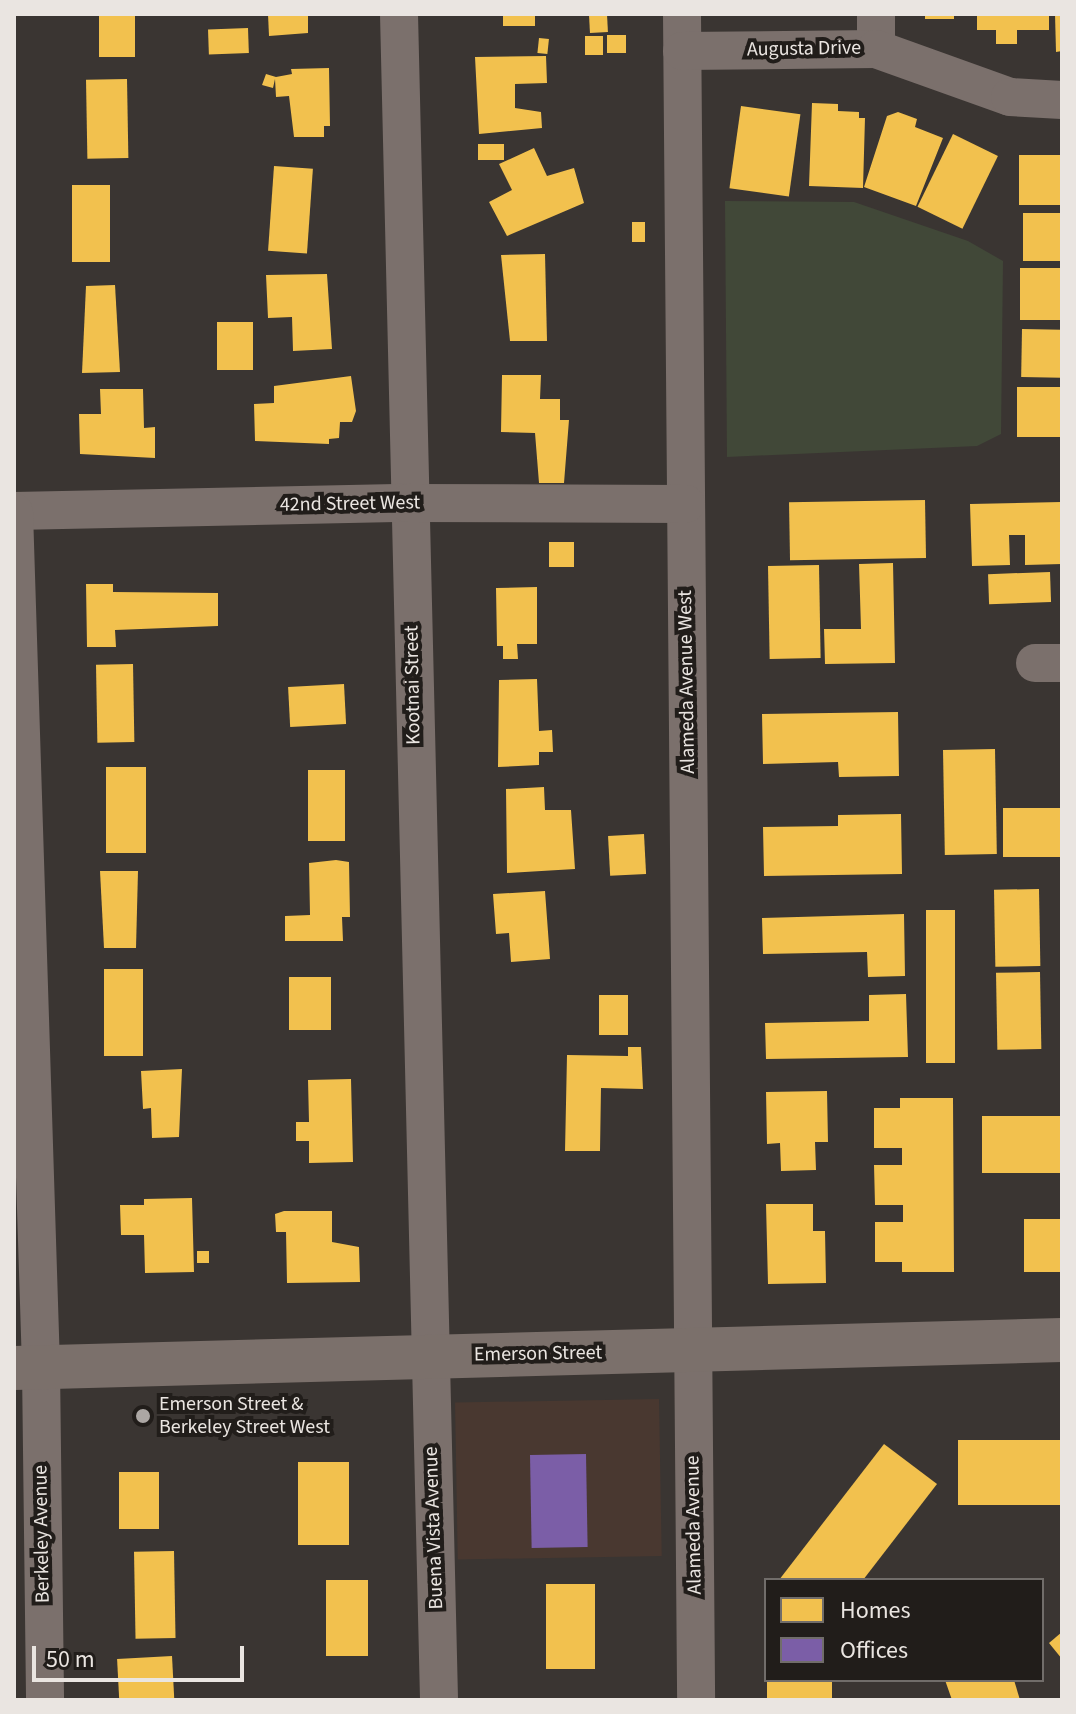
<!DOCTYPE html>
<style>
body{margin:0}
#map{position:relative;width:1076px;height:1714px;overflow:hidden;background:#3a3532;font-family:"Source Sans 3",sans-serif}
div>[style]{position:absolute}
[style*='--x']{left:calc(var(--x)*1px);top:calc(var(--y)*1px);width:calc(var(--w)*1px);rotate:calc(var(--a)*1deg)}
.commercial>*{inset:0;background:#493830;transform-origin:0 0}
.green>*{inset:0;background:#414838}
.homes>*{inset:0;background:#f2c14e;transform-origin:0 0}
.offices>*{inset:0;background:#7b5ea7;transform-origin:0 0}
.minor>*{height:38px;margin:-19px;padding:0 19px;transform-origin:19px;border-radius:19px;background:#7b706c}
.major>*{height:44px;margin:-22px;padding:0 22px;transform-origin:22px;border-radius:22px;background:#7b706b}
.dots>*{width:22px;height:22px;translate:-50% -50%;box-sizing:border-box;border:4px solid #211d1a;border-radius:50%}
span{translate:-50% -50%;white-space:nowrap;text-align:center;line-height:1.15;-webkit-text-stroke:8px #211d1a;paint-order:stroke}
.street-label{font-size:20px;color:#eae5e1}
.poi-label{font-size:20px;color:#eae5e1}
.left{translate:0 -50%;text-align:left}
.frame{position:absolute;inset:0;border:16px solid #eae5e1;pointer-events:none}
.legend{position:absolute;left:764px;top:1578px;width:280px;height:104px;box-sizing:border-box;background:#211d1a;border:2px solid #716d6a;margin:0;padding:10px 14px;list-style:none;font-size:24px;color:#eae5e1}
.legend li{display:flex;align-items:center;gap:16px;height:40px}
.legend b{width:40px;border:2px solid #716d6a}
.scale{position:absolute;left:32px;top:1646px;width:212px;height:36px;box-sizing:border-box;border:4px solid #eae5e1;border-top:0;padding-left:10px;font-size:24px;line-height:28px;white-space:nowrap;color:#eae5e1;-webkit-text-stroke:6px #211d1a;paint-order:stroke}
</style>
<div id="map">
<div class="commercial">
<div style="left:659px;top:1399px;width:157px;height:204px;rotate:89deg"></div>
</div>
<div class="green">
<div style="clip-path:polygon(725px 201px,854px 202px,968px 241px,1003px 261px,1001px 434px,977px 446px,727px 457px)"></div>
</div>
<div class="homes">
<div style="left:99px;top:14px;width:36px;height:43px"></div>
<div style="clip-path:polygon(268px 14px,308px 14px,308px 33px,269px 36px)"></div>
<div style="left:503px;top:14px;width:32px;height:12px"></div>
<div style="left:607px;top:14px;width:18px;height:18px;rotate:87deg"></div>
<div style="left:925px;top:14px;width:29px;height:5px"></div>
<div style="clip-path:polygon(977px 14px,1049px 14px,1049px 30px,1017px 30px,1017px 44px,996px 44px,996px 30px,977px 30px)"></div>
<div style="clip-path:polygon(1055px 14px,1062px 14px,1062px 51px,1056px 52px)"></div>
<div style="left:248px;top:28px;width:25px;height:40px;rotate:88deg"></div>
<div style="left:607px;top:35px;width:19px;height:18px"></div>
<div style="left:603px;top:36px;width:19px;height:18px;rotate:90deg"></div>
<div style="left:539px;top:38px;width:10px;height:15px;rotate:6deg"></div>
<div style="clip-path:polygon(546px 56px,547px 83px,515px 84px,515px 108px,541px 112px,542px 128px,479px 134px,475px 57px)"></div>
<div style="clip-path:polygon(329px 68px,330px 126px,324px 126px,324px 137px,294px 137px,289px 96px,276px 97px,275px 79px,273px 88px,262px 85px,266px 74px,276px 77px,292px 74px,291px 69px)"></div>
<div style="left:127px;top:79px;width:79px;height:41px;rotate:89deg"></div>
<div style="clip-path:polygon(812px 103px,838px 104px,838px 111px,859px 112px,859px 118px,865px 118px,863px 188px,809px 186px)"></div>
<div style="left:741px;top:106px;width:60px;height:83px;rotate:8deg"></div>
<div style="clip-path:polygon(898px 112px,917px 119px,915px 127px,943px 138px,916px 206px,864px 187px,887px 116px)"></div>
<div style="left:953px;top:134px;width:50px;height:81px;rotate:26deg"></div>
<div style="left:504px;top:144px;width:16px;height:26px;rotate:90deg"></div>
<div style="clip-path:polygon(534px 148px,547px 176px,574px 168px,584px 203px,507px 236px,489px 202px,512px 190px,499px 164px)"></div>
<div style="left:1062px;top:155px;width:50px;height:43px;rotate:90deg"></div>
<div style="left:274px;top:166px;width:39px;height:85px;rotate:4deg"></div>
<div style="left:72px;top:185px;width:38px;height:77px"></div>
<div style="left:1062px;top:213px;width:48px;height:39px;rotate:90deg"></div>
<div style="left:632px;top:222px;width:13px;height:20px"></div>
<div style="clip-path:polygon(545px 254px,547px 341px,510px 341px,501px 255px)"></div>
<div style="left:1062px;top:268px;width:52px;height:42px;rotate:90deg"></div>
<div style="clip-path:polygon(327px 274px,332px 349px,293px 351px,292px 317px,268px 318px,266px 275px)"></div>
<div style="clip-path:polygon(115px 285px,120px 372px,82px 373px,86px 286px)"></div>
<div style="left:217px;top:322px;width:36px;height:48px"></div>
<div style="left:1022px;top:329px;width:40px;height:48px;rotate:1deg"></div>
<div style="clip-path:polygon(502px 375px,541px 375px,540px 399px,560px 399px,560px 420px,569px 420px,564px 483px,539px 483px,535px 433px,501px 432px)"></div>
<div style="clip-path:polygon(351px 376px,356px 411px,352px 422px,340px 422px,339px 438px,329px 439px,329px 444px,255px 441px,254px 404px,274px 403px,274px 386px)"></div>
<div style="left:1062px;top:387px;width:50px;height:45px;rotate:90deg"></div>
<div style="clip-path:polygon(100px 389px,143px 389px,144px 428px,155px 427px,155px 458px,80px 454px,79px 414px,101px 414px)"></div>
<div style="left:925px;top:500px;width:58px;height:136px;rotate:89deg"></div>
<div style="clip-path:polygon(1061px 502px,1062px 564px,1025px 565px,1025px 535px,1009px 535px,1010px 565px,972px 566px,970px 504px)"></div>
<div style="left:549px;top:542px;width:25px;height:25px"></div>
<div style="clip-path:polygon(893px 563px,895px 663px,825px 664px,824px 629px,861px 629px,859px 564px)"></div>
<div style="left:819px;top:565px;width:93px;height:51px;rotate:89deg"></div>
<div style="left:1050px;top:572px;width:30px;height:62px;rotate:88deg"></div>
<div style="clip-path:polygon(86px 584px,113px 584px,113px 592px,218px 593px,218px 626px,115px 630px,116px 647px,87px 647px)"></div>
<div style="clip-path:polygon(537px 587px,537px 644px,517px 644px,518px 659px,503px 659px,503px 646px,497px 646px,496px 588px)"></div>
<div style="left:133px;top:664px;width:78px;height:37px;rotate:89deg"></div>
<div style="clip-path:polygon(537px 679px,539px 731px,552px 730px,553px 752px,539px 752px,539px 765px,498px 767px,499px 680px)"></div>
<div style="left:344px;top:684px;width:40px;height:56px;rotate:87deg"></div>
<div style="clip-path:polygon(898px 712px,899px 776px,839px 777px,838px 762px,763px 764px,762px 714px)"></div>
<div style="left:995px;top:749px;width:105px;height:52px;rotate:89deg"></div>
<div style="left:106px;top:767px;width:40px;height:86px"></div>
<div style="left:308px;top:770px;width:37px;height:71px"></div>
<div style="clip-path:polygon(544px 787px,545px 810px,571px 810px,575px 869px,507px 873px,506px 789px)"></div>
<div style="left:1062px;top:808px;width:49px;height:59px;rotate:90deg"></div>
<div style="clip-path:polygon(901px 814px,902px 874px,764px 876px,763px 827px,838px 826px,838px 815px)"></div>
<div style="left:644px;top:834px;width:40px;height:36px;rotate:87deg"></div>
<div style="clip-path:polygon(336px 860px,349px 862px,350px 917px,342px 917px,343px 941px,285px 941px,285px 916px,310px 915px,309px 863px)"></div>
<div style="clip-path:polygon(100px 871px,138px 871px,136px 948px,104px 948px)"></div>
<div style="left:1039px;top:889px;width:77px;height:45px;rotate:89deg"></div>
<div style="clip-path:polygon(545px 891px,550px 959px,511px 962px,509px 933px,496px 934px,493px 894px)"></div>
<div style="left:926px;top:910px;width:29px;height:153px"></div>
<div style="clip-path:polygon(904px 914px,905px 976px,868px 977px,867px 952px,763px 954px,762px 918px)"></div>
<div style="left:104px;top:969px;width:39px;height:87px"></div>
<div style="left:1040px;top:972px;width:77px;height:44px;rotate:89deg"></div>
<div style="left:289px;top:977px;width:42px;height:53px"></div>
<div style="clip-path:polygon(906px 994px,908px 1057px,766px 1059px,765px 1023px,869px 1021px,869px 995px)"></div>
<div style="left:599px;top:995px;width:29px;height:40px"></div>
<div style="clip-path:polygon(628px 1047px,641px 1047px,643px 1089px,601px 1088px,600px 1151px,565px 1151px,567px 1055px,628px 1056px)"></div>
<div style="clip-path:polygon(182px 1069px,179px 1137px,152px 1138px,151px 1108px,143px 1109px,141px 1071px)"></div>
<div style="clip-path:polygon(351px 1079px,353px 1162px,309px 1163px,309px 1141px,296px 1141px,296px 1122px,309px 1122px,308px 1080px)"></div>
<div style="clip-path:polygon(827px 1091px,828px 1142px,815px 1142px,816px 1170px,781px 1171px,780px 1143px,767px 1144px,766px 1092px)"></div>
<div style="clip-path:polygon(900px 1098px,953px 1098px,954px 1272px,902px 1272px,902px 1262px,875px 1262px,875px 1222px,903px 1222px,903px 1205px,875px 1205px,874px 1165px,902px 1165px,902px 1148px,874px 1148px,874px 1108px,900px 1108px)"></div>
<div style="left:1062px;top:1116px;width:57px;height:80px;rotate:90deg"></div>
<div style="clip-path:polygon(192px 1198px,194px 1272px,145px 1273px,144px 1235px,121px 1235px,120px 1205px,144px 1205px,144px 1199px)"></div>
<div style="clip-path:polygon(766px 1204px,813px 1204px,813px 1231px,825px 1231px,826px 1283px,768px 1284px)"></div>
<div style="clip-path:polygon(284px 1211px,332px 1211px,332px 1242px,359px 1247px,360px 1282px,287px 1283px,286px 1232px,276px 1232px,275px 1214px)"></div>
<div style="left:1062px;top:1219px;width:53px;height:38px;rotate:90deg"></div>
<div style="left:197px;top:1251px;width:12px;height:12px"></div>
<div style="left:1062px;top:1440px;width:65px;height:104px;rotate:90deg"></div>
<div style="clip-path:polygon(884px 1444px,937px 1484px,863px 1580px,779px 1580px)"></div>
<div style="left:298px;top:1462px;width:51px;height:83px"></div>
<div style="left:119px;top:1472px;width:40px;height:57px"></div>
<div style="left:174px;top:1551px;width:87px;height:40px;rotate:89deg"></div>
<div style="left:326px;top:1580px;width:42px;height:76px"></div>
<div style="left:546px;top:1584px;width:49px;height:85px"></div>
<div style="clip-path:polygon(1062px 1632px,1062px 1659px,1049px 1643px)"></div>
<div style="left:172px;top:1656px;width:44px;height:55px;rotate:87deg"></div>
<div style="left:767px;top:1680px;width:65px;height:20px"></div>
<div style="clip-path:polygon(945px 1680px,1014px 1680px,1020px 1700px,952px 1700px)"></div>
</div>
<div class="offices">
<div style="left:586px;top:1454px;width:93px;height:56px;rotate:89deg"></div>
</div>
<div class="minor">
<div style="--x:399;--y:14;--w:1686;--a:88.64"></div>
<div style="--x:682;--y:14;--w:1686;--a:89.52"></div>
<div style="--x:876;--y:14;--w:35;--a:90"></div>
<div style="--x:682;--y:51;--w:194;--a:-0.6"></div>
<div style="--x:876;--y:49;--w:142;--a:19.7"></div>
<div style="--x:1010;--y:97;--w:52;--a:3.3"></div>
<div style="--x:14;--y:511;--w:394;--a:-1.2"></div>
<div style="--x:408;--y:503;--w:278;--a:0.2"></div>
<div style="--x:14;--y:512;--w:856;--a:88.19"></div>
<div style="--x:41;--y:1368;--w:332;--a:89.3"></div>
<div style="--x:1035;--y:663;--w:27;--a:0"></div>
</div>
<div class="major">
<div style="--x:14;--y:1368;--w:1048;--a:-1.53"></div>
</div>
<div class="dots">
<div style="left:143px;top:1416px;background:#aca7a4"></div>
</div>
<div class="street-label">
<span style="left:804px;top:49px;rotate:-1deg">Augusta Drive</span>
<span style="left:350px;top:504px;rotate:-1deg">42nd Street West</span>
<span style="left:687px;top:682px;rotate:-91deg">Alameda Avenue West</span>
<span style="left:413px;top:685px;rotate:-91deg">Kootnai Street</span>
<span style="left:538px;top:1354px;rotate:-1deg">Emerson Street</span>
<span style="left:694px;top:1525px;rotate:-91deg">Alameda Avenue</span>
<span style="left:434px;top:1528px;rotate:-92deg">Buena Vista Avenue</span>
<span style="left:42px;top:1534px;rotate:-91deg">Berkeley Avenue</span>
</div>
<div class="poi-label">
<span class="left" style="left:159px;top:1416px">Emerson Street &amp;<br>Berkeley Street West</span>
</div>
<div class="frame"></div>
<ul class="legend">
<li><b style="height:22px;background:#f2c14e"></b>Homes</li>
<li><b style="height:22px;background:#7b5ea7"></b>Offices</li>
</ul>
<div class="scale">50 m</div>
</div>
